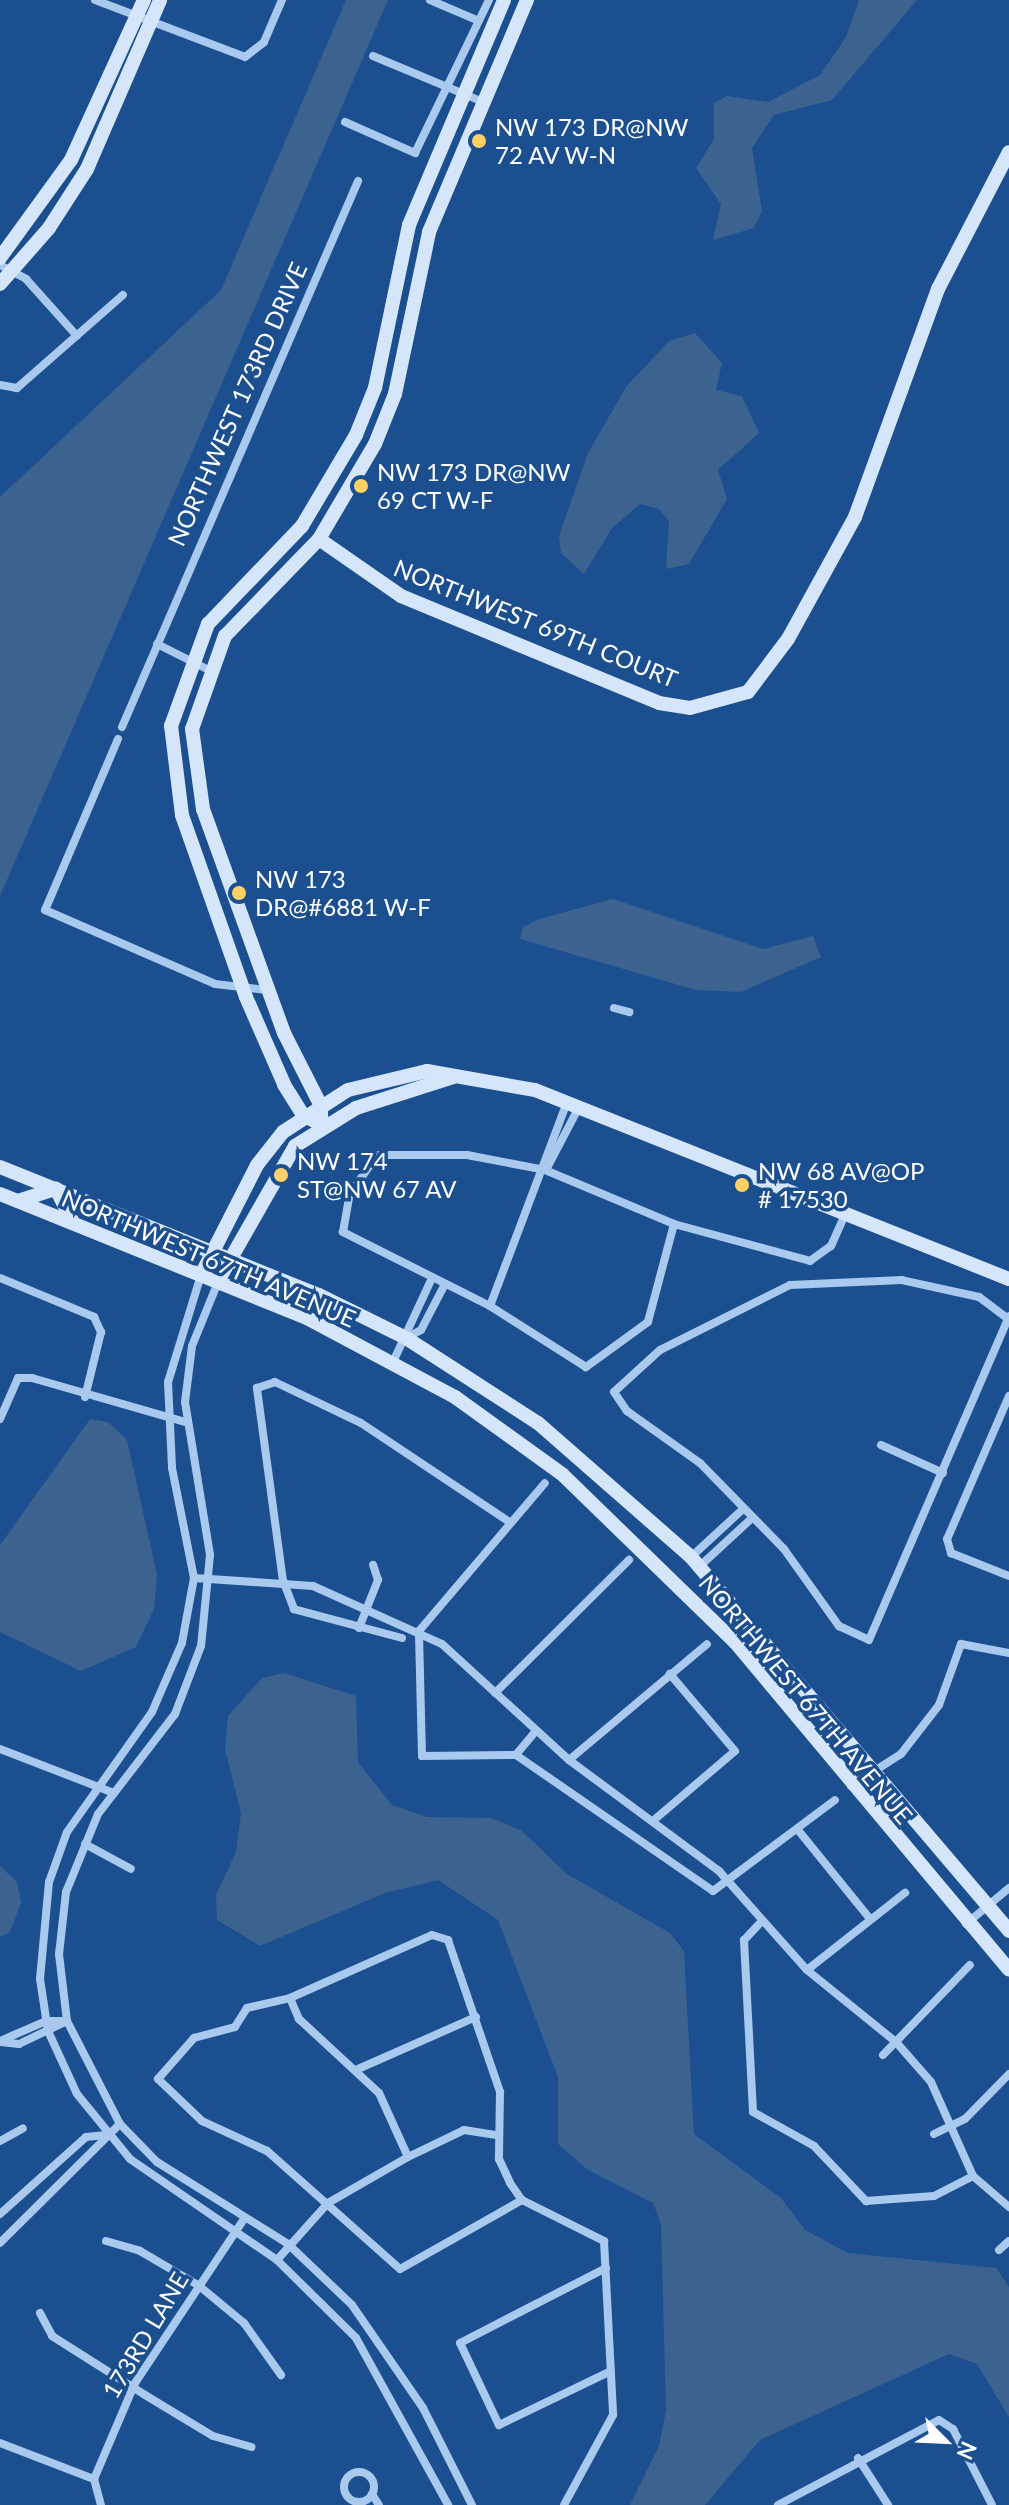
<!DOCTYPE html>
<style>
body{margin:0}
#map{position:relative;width:1009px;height:2505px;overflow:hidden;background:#1b4f8f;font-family:Lato,sans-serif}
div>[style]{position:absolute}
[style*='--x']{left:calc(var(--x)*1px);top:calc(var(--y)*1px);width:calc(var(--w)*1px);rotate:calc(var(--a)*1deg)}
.water>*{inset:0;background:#3c6290}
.street>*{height:8px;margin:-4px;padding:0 4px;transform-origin:4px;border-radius:4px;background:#a9c9ee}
.street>.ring{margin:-4px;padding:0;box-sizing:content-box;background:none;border:8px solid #a9c9ee;border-radius:50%}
.secondary>*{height:14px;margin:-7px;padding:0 7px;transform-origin:7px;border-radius:7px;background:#d6e6fa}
.dots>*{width:22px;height:22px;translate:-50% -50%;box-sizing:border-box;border:4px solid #1b4f8f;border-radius:50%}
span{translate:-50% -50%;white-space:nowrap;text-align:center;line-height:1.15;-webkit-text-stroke:7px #1b4f8f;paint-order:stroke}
.poi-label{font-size:24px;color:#fff}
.left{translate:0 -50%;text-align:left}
.street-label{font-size:24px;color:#fff}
.north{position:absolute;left:905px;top:2401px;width:80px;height:80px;-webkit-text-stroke:6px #1b4f8f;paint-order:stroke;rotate:114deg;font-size:22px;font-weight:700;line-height:32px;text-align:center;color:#fff}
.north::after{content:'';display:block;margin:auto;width:28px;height:36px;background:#fff;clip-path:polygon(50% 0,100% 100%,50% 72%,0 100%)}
</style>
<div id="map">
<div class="water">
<div style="clip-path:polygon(346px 0,388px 0,0 896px,0 497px,221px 290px)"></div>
<div style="clip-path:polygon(859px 0,917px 0,832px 100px,774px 115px,752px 148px,762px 211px,754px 228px,713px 240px,721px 204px,696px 168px,714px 139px,714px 103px,727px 96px,768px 102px,820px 75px,846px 37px)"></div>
<div style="clip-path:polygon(695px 333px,722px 363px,716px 390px,742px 396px,759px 433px,718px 470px,727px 499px,689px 564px,666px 569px,669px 521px,659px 509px,640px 504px,612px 528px,584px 574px,561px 553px,559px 536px,588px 453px,626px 387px,669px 341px)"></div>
<div style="clip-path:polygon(613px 899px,763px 949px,813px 936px,821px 957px,741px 992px,696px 990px,520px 939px,523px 927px,539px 919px)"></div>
<div style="clip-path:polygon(90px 1419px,108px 1422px,127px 1440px,157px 1575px,154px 1609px,136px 1647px,81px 1671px,0 1632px,0 1545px)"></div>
<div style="clip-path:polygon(284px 1673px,356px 1696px,358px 1762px,392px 1805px,427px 1817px,492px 1818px,522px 1831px,567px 1874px,670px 1933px,684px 1951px,694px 2134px,781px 2198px,805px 2230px,848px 2253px,996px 2268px,1009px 2287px,1009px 2417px,977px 2364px,949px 2354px,760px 2440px,705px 2505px,630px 2505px,659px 2446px,666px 2410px,661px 2224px,653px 2203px,588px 2170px,558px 2144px,558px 2077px,498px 1920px,438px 1880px,385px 1893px,260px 1946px,217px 1920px,216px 1895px,236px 1852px,241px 1813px,225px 1749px,228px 1716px,262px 1678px)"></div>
<div style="clip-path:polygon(0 1866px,17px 1882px,21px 1903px,10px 1932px,0 1937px)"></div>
</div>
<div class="street">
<div style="--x:95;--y:0;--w:160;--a:20.8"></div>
<div style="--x:245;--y:57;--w:24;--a:-38"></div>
<div style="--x:264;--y:42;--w:46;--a:-66.8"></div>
<div style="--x:430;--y:0;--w:53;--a:23.2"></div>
<div style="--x:373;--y:56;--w:119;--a:22.7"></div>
<div style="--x:345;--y:122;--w:77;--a:23.9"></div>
<div style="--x:415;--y:153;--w:170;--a:-64.2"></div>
<div style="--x:0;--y:265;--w:30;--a:28"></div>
<div style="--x:26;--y:279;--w:76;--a:48.2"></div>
<div style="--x:0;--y:385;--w:17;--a:10"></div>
<div style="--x:17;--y:388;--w:141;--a:-41.3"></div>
<div style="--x:157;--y:644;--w:58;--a:26.6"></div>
<div style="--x:122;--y:727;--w:595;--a:-66.62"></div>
<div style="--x:118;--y:739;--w:186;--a:113.1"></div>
<div style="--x:45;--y:910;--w:185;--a:23.5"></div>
<div style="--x:215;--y:984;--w:51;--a:6.7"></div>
<div style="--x:614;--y:1008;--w:16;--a:15"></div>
<div style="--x:546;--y:1170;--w:71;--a:-62.4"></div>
<div style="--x:674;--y:1224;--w:101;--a:104.9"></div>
<div style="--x:648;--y:1322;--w:77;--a:144"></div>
<div style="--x:586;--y:1367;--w:114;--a:-147.6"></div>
<div style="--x:490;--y:1306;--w:165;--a:-153.3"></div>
<div style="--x:343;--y:1232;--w:39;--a:-80"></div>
<div style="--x:350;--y:1194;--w:47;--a:-55.3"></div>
<div style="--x:377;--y:1155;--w:90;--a:0"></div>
<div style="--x:467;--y:1155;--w:79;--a:10.9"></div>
<div style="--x:545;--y:1170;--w:140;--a:22.7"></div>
<div style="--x:674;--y:1224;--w:141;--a:15.2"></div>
<div style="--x:810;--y:1261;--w:26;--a:-36"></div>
<div style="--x:831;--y:1246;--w:36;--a:-66"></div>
<div style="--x:201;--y:1275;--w:112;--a:107.1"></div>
<div style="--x:168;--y:1382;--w:86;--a:87.3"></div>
<div style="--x:172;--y:1468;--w:112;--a:78.7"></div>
<div style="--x:194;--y:1578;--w:66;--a:100.5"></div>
<div style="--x:182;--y:1643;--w:75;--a:113.5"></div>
<div style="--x:152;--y:1712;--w:147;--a:125.3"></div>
<div style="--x:67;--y:1832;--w:53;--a:109.8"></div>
<div style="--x:49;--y:1882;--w:97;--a:95.3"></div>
<div style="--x:40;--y:1979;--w:53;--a:81.3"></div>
<div style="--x:48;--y:2031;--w:69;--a:65.3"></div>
<div style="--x:77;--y:2094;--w:84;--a:50.8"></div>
<div style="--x:130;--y:2159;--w:178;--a:34.5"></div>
<div style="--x:277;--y:2260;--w:111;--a:44.6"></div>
<div style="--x:356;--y:2338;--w:191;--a:61.1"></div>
<div style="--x:0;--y:1278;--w:102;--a:22.5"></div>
<div style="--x:94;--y:1317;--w:17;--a:65"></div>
<div style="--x:101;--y:1332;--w:67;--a:103.8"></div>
<div style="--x:218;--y:1282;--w:69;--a:112.1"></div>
<div style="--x:192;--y:1346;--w:56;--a:97.1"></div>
<div style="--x:185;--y:1402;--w:155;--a:80.7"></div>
<div style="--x:210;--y:1555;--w:91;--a:95.6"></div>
<div style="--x:201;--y:1646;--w:73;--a:110.9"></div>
<div style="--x:175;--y:1714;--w:126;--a:127.6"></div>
<div style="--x:98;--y:1814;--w:84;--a:112.3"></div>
<div style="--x:66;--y:1892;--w:62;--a:96.4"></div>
<div style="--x:59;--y:1954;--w:67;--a:83.2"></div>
<div style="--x:67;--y:2021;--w:116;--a:62.8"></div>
<div style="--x:120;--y:2124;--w:53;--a:45.8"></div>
<div style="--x:157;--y:2162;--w:155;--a:32"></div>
<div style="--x:288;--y:2244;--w:88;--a:43.6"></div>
<div style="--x:352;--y:2305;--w:125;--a:55.4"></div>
<div style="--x:423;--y:2408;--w:109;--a:63.2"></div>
<div style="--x:490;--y:1306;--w:218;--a:-69.3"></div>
<div style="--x:1007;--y:1318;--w:35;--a:-143"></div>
<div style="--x:979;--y:1297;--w:79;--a:-167.6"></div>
<div style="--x:902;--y:1280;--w:112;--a:177.4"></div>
<div style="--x:790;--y:1285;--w:145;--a:153.4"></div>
<div style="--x:660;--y:1350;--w:62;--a:137.6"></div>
<div style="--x:614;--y:1392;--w:23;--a:56"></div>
<div style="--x:627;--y:1411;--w:90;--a:35.5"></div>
<div style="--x:700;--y:1463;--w:120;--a:45.7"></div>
<div style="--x:784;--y:1549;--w:95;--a:54.5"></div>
<div style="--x:839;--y:1626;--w:33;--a:25"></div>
<div style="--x:869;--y:1640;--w:353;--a:-66.6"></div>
<div style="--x:406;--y:1338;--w:17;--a:-28"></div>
<div style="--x:421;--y:1330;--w:52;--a:-62.4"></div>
<div style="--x:393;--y:1362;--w:93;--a:-65.1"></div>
<div style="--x:1009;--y:1396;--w:156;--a:113.4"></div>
<div style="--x:947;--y:1539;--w:15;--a:74"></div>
<div style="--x:951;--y:1553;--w:62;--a:21.6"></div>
<div style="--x:0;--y:1419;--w:45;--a:-66.3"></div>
<div style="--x:18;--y:1378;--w:14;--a:0"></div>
<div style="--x:32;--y:1378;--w:159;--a:16"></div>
<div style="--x:881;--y:1445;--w:68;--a:24.3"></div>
<div style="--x:691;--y:1557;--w:71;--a:-42.7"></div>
<div style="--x:700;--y:1566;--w:71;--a:-42.7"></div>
<div style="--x:194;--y:1578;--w:119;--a:3.8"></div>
<div style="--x:313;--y:1586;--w:141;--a:24.2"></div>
<div style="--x:442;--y:1644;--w:172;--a:42.4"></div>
<div style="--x:569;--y:1760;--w:187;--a:36.5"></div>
<div style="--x:719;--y:1871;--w:132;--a:48.4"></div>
<div style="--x:807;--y:1970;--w:114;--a:39"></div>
<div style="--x:896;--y:2042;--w:53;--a:48.8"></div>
<div style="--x:931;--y:2082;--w:103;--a:65.9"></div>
<div style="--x:973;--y:2176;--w:48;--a:40.7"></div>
<div style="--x:359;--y:1628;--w:52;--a:-68.4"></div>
<div style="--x:378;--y:1580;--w:16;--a:-108"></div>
<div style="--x:402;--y:1638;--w:112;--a:-165"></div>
<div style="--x:294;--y:1609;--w:30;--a:-111"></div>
<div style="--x:283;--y:1581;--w:195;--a:-97.7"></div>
<div style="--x:257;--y:1388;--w:19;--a:-18"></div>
<div style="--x:275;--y:1382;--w:95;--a:25.5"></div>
<div style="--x:361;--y:1423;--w:177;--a:33.7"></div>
<div style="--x:495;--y:1693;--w:189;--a:-44.8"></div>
<div style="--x:535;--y:1732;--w:30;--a:130"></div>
<div style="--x:516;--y:1755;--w:94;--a:179.4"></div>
<div style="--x:422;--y:1756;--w:125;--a:-91.4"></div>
<div style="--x:419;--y:1631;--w:194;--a:-49.6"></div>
<div style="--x:0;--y:1749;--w:122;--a:21.1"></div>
<div style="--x:516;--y:1755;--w:239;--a:34.6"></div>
<div style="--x:713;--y:1891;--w:152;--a:-36.7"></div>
<div style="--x:569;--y:1760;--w:180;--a:-40"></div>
<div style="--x:851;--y:1786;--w:59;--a:-32.6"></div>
<div style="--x:901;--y:1754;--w:62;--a:-52.2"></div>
<div style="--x:939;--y:1705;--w:65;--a:-70.2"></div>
<div style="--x:961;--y:1644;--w:49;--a:10.6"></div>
<div style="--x:654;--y:1820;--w:106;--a:-40.4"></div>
<div style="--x:735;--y:1751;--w:101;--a:-130.2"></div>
<div style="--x:798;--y:1830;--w:114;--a:51"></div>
<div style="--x:85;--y:1844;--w:52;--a:28.5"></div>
<div style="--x:761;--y:1922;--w:25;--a:133"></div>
<div style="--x:744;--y:1940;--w:172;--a:87"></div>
<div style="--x:753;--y:2112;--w:70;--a:29.1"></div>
<div style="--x:814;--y:2146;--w:76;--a:46.6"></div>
<div style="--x:866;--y:2201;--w:68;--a:-4.2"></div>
<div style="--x:934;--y:2196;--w:44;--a:-27.1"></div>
<div style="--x:966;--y:1924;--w:56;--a:-39.9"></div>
<div style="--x:807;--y:1970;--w:125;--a:-38.2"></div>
<div style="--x:290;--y:1998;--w:23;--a:67"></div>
<div style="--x:299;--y:2019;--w:109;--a:42.8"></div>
<div style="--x:379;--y:2093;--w:70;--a:65.6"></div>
<div style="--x:0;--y:2041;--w:50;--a:-23.5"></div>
<div style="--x:46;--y:2021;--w:20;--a:0"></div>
<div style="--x:0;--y:2042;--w:19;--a:6"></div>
<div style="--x:19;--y:2044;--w:53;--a:-25.6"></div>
<div style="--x:883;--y:2055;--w:125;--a:-46"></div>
<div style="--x:358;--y:2069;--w:129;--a:-23.8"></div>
<div style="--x:934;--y:2134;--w:34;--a:-26"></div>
<div style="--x:965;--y:2119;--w:63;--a:-45.6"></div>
<div style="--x:0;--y:2141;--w:26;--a:-29"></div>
<div style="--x:522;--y:2200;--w:140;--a:150.5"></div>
<div style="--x:400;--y:2269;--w:178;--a:-138.4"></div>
<div style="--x:267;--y:2151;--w:72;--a:-155.2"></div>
<div style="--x:202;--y:2121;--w:61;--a:-136.3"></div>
<div style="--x:158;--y:2079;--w:55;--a:-48.7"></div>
<div style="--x:194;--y:2038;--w:42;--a:-15"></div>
<div style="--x:235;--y:2027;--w:22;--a:-58"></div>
<div style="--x:247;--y:2008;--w:44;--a:-13.1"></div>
<div style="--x:290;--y:1998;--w:155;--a:-23.9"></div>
<div style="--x:432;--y:1935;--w:17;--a:17"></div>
<div style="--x:448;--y:1940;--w:161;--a:71.1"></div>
<div style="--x:500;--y:2092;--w:67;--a:90.9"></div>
<div style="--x:499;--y:2159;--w:26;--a:65"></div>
<div style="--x:510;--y:2183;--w:21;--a:55"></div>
<div style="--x:522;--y:2200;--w:92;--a:26.6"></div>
<div style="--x:604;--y:2241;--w:174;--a:87"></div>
<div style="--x:613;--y:2415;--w:102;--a:118.6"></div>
<div style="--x:0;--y:2214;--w:115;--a:-41.8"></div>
<div style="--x:86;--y:2137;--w:20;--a:-6"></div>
<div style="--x:106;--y:2241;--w:35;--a:16"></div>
<div style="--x:140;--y:2251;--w:67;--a:30.4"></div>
<div style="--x:198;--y:2285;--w:60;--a:39.6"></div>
<div style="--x:244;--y:2323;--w:64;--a:54.6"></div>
<div style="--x:0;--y:2243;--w:169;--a:-44.8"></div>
<div style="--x:999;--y:2250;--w:13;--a:-42"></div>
<div style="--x:277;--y:2260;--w:76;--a:-48.2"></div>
<div style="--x:328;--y:2203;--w:92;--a:-29.9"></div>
<div style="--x:408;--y:2157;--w:62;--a:-25.7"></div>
<div style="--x:464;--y:2130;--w:33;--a:9"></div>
<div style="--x:606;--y:2268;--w:164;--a:152.8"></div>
<div style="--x:460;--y:2343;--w:91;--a:64.6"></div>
<div style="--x:499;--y:2425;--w:124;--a:-25.7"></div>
<div style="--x:40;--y:2313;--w:26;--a:62"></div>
<div style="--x:52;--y:2336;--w:110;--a:32.4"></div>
<div style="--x:145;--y:2395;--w:79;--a:31.1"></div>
<div style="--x:213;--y:2436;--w:40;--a:16"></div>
<div style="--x:0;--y:2443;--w:101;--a:21"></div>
<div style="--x:94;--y:2479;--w:27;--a:75"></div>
<div style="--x:858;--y:2458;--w:56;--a:57.4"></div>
<div class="ring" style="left:344px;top:2472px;width:22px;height:22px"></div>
<div style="--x:94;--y:2479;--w:104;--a:-66.9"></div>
<div style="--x:135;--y:2383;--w:197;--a:-56.4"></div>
<div style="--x:372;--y:2494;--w:13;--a:58"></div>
<div style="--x:778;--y:2505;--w:182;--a:-27.8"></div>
<div style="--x:939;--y:2420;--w:17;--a:33"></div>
<div style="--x:953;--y:2429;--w:85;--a:62.8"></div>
</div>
<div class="secondary">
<div style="--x:0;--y:258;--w:121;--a:-54.1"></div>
<div style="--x:71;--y:160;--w:176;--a:-65.5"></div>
<div style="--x:0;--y:284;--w:74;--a:-48.8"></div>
<div style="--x:49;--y:228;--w:70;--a:-57.2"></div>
<div style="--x:87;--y:169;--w:184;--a:-66.6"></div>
<div style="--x:319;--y:539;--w:100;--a:34.8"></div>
<div style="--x:401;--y:596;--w:279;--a:22.5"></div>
<div style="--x:659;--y:703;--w:31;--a:9"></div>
<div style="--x:690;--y:708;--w:60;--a:-15.4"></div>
<div style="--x:748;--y:692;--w:66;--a:-53"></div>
<div style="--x:788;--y:639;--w:139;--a:-61.2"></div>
<div style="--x:855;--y:517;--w:243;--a:-70"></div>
<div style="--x:938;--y:289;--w:154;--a:-62.6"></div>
<div style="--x:322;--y:1125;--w:21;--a:-152"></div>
<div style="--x:303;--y:1115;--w:36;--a:-122"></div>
<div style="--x:284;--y:1084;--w:95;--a:-113.6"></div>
<div style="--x:246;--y:997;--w:193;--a:-109.4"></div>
<div style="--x:182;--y:815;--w:90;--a:-97"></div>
<div style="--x:171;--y:726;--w:109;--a:-70.1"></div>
<div style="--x:208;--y:624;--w:136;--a:-46.2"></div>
<div style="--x:302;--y:526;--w:106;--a:-59.3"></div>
<div style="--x:356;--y:435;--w:51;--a:-68"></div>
<div style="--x:375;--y:388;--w:167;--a:-78.2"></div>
<div style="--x:409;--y:225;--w:244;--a:-67.1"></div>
<div style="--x:322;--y:1125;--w:21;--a:-95"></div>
<div style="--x:320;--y:1104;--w:80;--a:-116.9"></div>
<div style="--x:284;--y:1033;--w:238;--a:-109.9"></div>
<div style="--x:203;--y:809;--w:81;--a:-97.8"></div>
<div style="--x:192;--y:729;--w:99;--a:-70.5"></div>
<div style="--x:225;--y:636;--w:135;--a:-45.9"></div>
<div style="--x:319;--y:539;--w:110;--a:-59.5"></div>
<div style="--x:375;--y:444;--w:54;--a:-68.2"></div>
<div style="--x:395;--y:394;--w:166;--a:-78.1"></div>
<div style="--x:429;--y:232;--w:252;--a:-67.1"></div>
<div style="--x:0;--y:1167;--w:344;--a:21.9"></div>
<div style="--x:319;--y:1295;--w:97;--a:26.3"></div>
<div style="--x:406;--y:1338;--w:157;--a:32.8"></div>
<div style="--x:538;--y:1423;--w:203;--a:41.2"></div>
<div style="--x:691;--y:1557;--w:491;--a:49.6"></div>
<div style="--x:0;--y:1194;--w:331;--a:22"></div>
<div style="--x:307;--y:1318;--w:168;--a:28.1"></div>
<div style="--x:455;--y:1397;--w:133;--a:35.8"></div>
<div style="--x:563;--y:1475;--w:240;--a:44.2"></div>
<div style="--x:735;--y:1642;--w:427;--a:50.1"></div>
<div style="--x:18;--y:1201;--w:40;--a:-18"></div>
<div style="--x:56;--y:1189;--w:38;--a:63"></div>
<div style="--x:201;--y:1275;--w:123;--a:-63"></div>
<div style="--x:257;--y:1165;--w:42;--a:-51.8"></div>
<div style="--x:283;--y:1132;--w:77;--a:-32.9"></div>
<div style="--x:348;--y:1090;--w:81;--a:-13.5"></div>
<div style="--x:427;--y:1071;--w:110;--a:10"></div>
<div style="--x:535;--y:1090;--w:510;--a:21.74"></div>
<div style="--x:218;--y:1281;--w:155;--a:-60.3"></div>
<div style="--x:295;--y:1146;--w:72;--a:-31.9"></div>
<div style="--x:356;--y:1108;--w:102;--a:-17.7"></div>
</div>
<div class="dots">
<div style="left:479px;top:141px;background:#ffd166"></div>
<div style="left:361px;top:486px;background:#ffd166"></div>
<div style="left:239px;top:893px;background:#ffd166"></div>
<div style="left:281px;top:1175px;background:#ffd166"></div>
<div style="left:742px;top:1185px;background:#ffd166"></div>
</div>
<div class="poi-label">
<span class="left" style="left:495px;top:141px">NW 173 DR@NW<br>72 AV W-N</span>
<span class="left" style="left:377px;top:486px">NW 173 DR@NW<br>69 CT W-F</span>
<span class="left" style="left:255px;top:893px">NW 173<br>DR@#6881 W-F</span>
<span class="left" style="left:297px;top:1175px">NW 174<br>ST@NW 67 AV</span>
<span class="left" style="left:758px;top:1185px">NW 68 AV@OP<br># 17530</span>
</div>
<div class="street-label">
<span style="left:237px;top:404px;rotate:-66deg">NORTHWEST 173RD DRIVE</span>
<span style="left:536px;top:623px;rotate:22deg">NORTHWEST 69TH COURT</span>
<span style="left:209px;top:1258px;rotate:23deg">NORTHWEST 67TH AVENUE</span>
<span style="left:806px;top:1699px;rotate:50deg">NORTHWEST 67TH AVENUE</span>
<span style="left:145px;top:2335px;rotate:-59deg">173RD LANE</span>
</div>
<div class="north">N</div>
</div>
